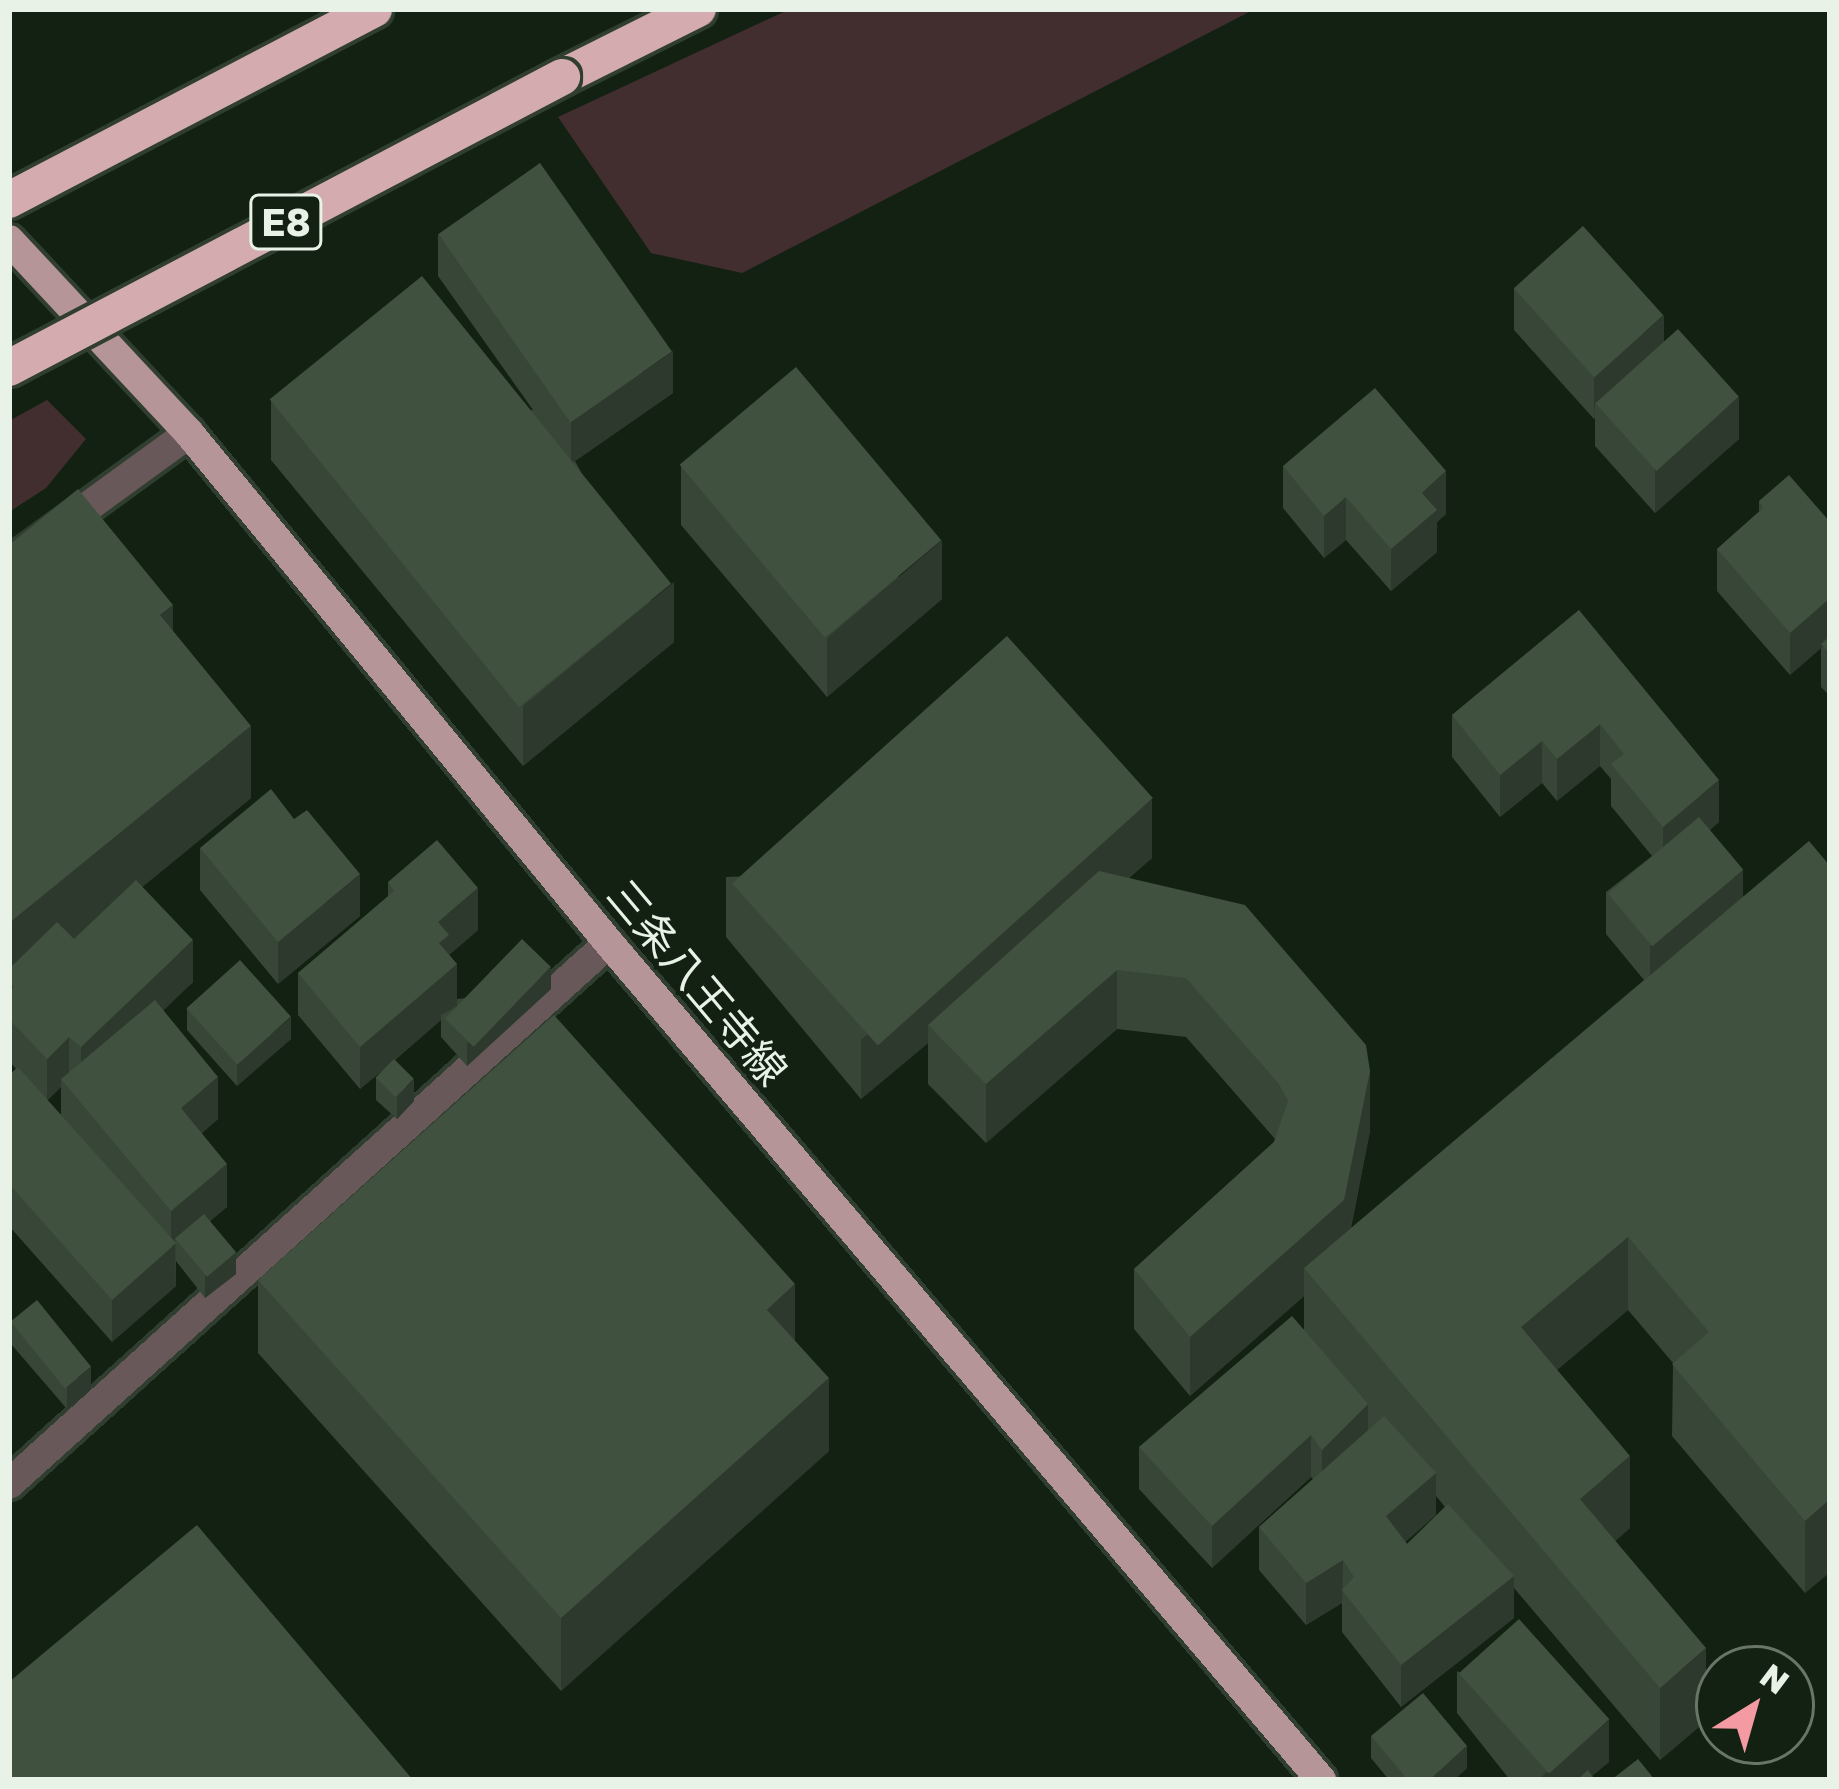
<!DOCTYPE html>
<meta charset="utf-8">
<style>
body{margin:0}
#map{position:relative;width:1839px;height:1789px;overflow:hidden;background:#122111;font-family:"Golos Text","Noto Sans JP",sans-serif}
div>[style]{position:absolute}
[style*='--x']{left:calc(var(--x)*1px);top:calc(var(--y)*1px);width:calc(var(--w)*1px);rotate:calc(var(--a)*1deg)}
.green>*{inset:0;background:#422e2f}
.roads{filter:drop-shadow(3px 0 #303e2f) drop-shadow(-3px 0 #303e2f) drop-shadow(0 3px #303e2f) drop-shadow(0 -3px #303e2f)}
.minor>*{height:30px;margin:-15px;padding:0 15px;transform-origin:15px;border-radius:15px;background:#685859}
.major>*{height:30px;margin:-15px;padding:0 15px;transform-origin:15px;border-radius:15px;background:#b59597}
.highway>*{height:36px;margin:-18px;padding:0 18px;transform-origin:18px;border-radius:18px;background:#d4acaf}
.bridges{filter:drop-shadow(3px 0 #303e2f) drop-shadow(-3px 0 #303e2f) drop-shadow(0 3px #303e2f) drop-shadow(0 -3px #303e2f)}
.highway-bridge>*{height:36px;margin:-18px;padding:0 18px;transform-origin:18px;border-radius:18px;background:#d4acaf}
.wall>*{inset:0;background:#374636}
.shaded-wall>*{inset:0;background:#2d392c}
.building>*{inset:0;background:#40513f;transform-origin:0 0}
span{translate:-50% -50%;white-space:nowrap;text-align:center;line-height:1.15;-webkit-text-stroke:9px #122111;paint-order:stroke}
.shield-label span{padding:3px 9px;background:#122111;border:3px solid;border-radius:9px;-webkit-text-stroke-width:0}
.shield-label{font-size:39px;color:#e8f2e7;font-weight:700}
.street-label{font-size:42px;color:#e8f2e7}
.frame{position:absolute;inset:0;border:12px solid #e8f2e7;pointer-events:none}
.north{position:absolute;left:1695px;top:1645px;width:120px;height:120px;box-sizing:border-box;background:#122111;border:3px solid #687567;border-radius:50%;rotate:37deg;font-size:33px;font-weight:700;line-height:48px;text-align:center;color:#e8f2e7}
.north::after{content:'';display:block;margin:auto;width:42px;height:54px;background:#f49aa2;clip-path:polygon(50% 0,100% 100%,50% 72%,0 100%)}
</style>
<div id="map">
<div class="green">
<div style="clip-path:polygon(790px 9px,1255px 9px,742px 273px,651px 253px,558px 117px)"></div>
<div style="clip-path:polygon(47px 400px,86px 439px,46px 488px,9px 512px,9px 421px)"></div>
</div>
<div class="roads">
<div class="minor">
<div style="--x:9;--y:564;--w:223;--a:-36"></div>
<div style="--x:9;--y:1484;--w:808;--a:-42.04"></div>
</div>
<div class="major">
<div style="--x:9;--y:240;--w:264;--a:47"></div>
<div style="--x:189;--y:433;--w:661;--a:50.53"></div>
<div style="--x:609;--y:943;--w:1099;--a:49.61"></div>
</div>
<div class="highway">
<div style="--x:562;--y:77;--w:152;--a:-26.6"></div>
<div style="--x:9;--y:200;--w:412;--a:-27.6"></div>
</div>
</div>
<div class="bridges">
<div class="highway-bridge">
<div style="--x:9;--y:368;--w:625;--a:-27.75"></div>
</div>
</div>
<div class="wall">
<div style="clip-path:polygon(438px 234px,673px 393px,575px 461px,674px 642px,523px 766px,271px 460px,271px 401px,533px 410px,438px 276px)"></div>
<div style="clip-path:polygon(1514px 288px,1664px 342px,1739px 439px,1655px 513px,1595px 446px,1595px 418px,1594px 419px,1514px 330px)"></div>
<div style="clip-path:polygon(681px 466px,942px 599px,827px 697px,681px 525px)"></div>
<div style="clip-path:polygon(1283px 466px,1446px 514px,1437px 522px,1437px 552px,1391px 591px,1346px 540px,1324px 558px,1283px 508px)"></div>
<div style="clip-path:polygon(1759px 501px,1830px 522px,1830px 696px,1821px 687px,1821px 648px,1790px 675px,1717px 591px,1717px 549px,1759px 512px)"></div>
<div style="clip-path:polygon(evenodd,9px 545px,173px 631px,251px 798px,142px 887px,193px 982px,163px 1010px,218px 1119px,202px 1133px,227px 1207px,210px 1221px,236px 1274px,205px 1298px,176px 1261px,176px 1286px,112px 1342px,9px 1226px,9px 1075px,16px 1069px,9px 1061px,9px 545px,61px 1087px,61px 1115px,47px 1100px,61px 1087px)"></div>
<div style="clip-path:polygon(evenodd,1579px 610px,1719px 822px,1710px 830px,1743px 897px,1830px 866px,1830px 1572px,1805px 1593px,1672px 1436px,1673px 1363px,1628px 1310px,1557px 1370px,1630px 1528px,1615px 1541px,1706px 1721px,1660px 1760px,1514px 1588px,1514px 1618px,1401px 1707px,1342px 1632px,1342px 1603px,1306px 1625px,1259px 1570px,1259px 1527px,1313px 1479px,1311px 1477px,1212px 1568px,1139px 1489px,1139px 1447px,1304px 1329px,1304px 1296px,1190px 1396px,1134px 1329px,1134px 1269px,1274px 1142px,1275px 1139px,1186px 1037px,1117px 1029px,986px 1143px,928px 1084px,928px 1043px,861px 1099px,726px 937px,726px 877px,1152px 858px,1129px 878px,1370px 1131px,1351px 1228px,1644px 980px,1606px 934px,1606px 892px,1652px 856px,1611px 806px,1611px 779px,1600px 766px,1557px 801px,1542px 783px,1500px 817px,1452px 757px,1452px 715px,1579px 610px,1436px 1496px,1445px 1507px,1407px 1544px,1405px 1542px,1436px 1515px,1436px 1496px)"></div>
<div style="clip-path:polygon(200px 848px,360px 916px,278px 984px,200px 890px)"></div>
<div style="clip-path:polygon(388px 882px,478px 930px,449px 955px,457px 999px,551px 989px,467px 1066px,441px 1037px,441px 1020px,395px 1060px,414px 1101px,397px 1119px,376px 1100px,376px 1078px,389px 1065px,360px 1089px,298px 1015px,298px 973px,388px 897px)"></div>
<div style="clip-path:polygon(187px 1008px,291px 1039px,237px 1086px,187px 1030px)"></div>
<div style="clip-path:polygon(258px 1280px,795px 1341px,829px 1451px,561px 1691px,258px 1353px)"></div>
<div style="clip-path:polygon(11px 1322px,91px 1389px,67px 1409px,11px 1344px)"></div>
<div style="clip-path:polygon(1457px 1671px,1609px 1762px,1592px 1776px,1595px 1780px,1510px 1780px,1457px 1713px)"></div>
<div style="clip-path:polygon(1371px 1736px,1467px 1768px,1454px 1780px,1389px 1780px,1371px 1758px)"></div>
</div>
<div class="shaded-wall">
<div style="clip-path:polygon(1664px 315px,1664px 357px,1595px 403px,1594px 419px,1594px 377px)"></div>
<div style="clip-path:polygon(673px 351px,673px 393px,571px 464px,571px 422px)"></div>
<div style="clip-path:polygon(1739px 397px,1739px 439px,1655px 513px,1655px 470px)"></div>
<div style="clip-path:polygon(1446px 471px,1446px 514px,1437px 522px,1437px 552px,1391px 591px,1391px 549px,1422px 493px)"></div>
<div style="clip-path:polygon(1346px 497px,1346px 540px,1324px 558px,1324px 516px)"></div>
<div style="clip-path:polygon(942px 540px,942px 599px,827px 697px,827px 638px)"></div>
<div style="clip-path:polygon(674px 582px,674px 642px,523px 766px,523px 706px)"></div>
<div style="clip-path:polygon(1830px 598px,1830px 640px,1790px 675px,1790px 633px)"></div>
<div style="clip-path:polygon(173px 605px,173px 677px,160px 615px)"></div>
<div style="clip-path:polygon(1600px 724px,1600px 766px,1557px 801px,1557px 759px)"></div>
<div style="clip-path:polygon(251px 726px,251px 798px,14px 992px,14px 987px,9px 982px,9px 923px)"></div>
<div style="clip-path:polygon(1542px 741px,1542px 783px,1500px 817px,1500px 775px)"></div>
<div style="clip-path:polygon(1719px 780px,1719px 822px,1663px 869px,1663px 827px)"></div>
<div style="clip-path:polygon(1152px 799px,1152px 858px,938px 1035px,928px 1025px,928px 1043px,861px 1099px,861px 1040px)"></div>
<div style="clip-path:polygon(1743px 870px,1743px 912px,1650px 987px,1650px 945px)"></div>
<div style="clip-path:polygon(360px 874px,360px 916px,278px 984px,278px 942px)"></div>
<div style="clip-path:polygon(478px 888px,478px 930px,449px 955px,457px 964px,457px 1006px,441px 1015px,441px 1020px,360px 1089px,360px 1047px,438px 922px)"></div>
<div style="clip-path:polygon(193px 940px,193px 982px,81px 1090px,81px 1047px)"></div>
<div style="clip-path:polygon(551px 967px,551px 989px,467px 1066px,467px 1044px)"></div>
<div style="clip-path:polygon(1117px 970px,1117px 1029px,986px 1143px,986px 1084px)"></div>
<div style="clip-path:polygon(291px 1017px,291px 1039px,237px 1086px,237px 1064px)"></div>
<div style="clip-path:polygon(69px 1037px,69px 1079px,61px 1079px,61px 1087px,47px 1101px,47px 1059px)"></div>
<div style="clip-path:polygon(1370px 1071px,1370px 1131px,1344px 1259px,1304px 1268px,1304px 1296px,1190px 1396px,1190px 1337px)"></div>
<div style="clip-path:polygon(218px 1077px,218px 1119px,181px 1150px,181px 1108px)"></div>
<div style="clip-path:polygon(414px 1079px,414px 1101px,397px 1119px,397px 1096px)"></div>
<div style="clip-path:polygon(227px 1164px,227px 1207px,181px 1245px,175px 1238px,176px 1286px,112px 1342px,112px 1300px,171px 1248px,171px 1211px)"></div>
<div style="clip-path:polygon(1628px 1237px,1628px 1310px,1521px 1400px,1521px 1327px)"></div>
<div style="clip-path:polygon(236px 1252px,236px 1274px,205px 1298px,205px 1276px)"></div>
<div style="clip-path:polygon(795px 1284px,795px 1356px,767px 1310px)"></div>
<div style="clip-path:polygon(91px 1367px,91px 1389px,67px 1409px,67px 1387px)"></div>
<div style="clip-path:polygon(829px 1378px,829px 1451px,561px 1691px,561px 1618px)"></div>
<div style="clip-path:polygon(1368px 1404px,1368px 1446px,1322px 1492px,1322px 1450px)"></div>
<div style="clip-path:polygon(1311px 1435px,1311px 1477px,1212px 1568px,1212px 1526px)"></div>
<div style="clip-path:polygon(1630px 1456px,1630px 1528px,1580px 1572px,1580px 1499px)"></div>
<div style="clip-path:polygon(1436px 1473px,1436px 1515px,1386px 1559px,1386px 1516px)"></div>
<div style="clip-path:polygon(1830px 1499px,1830px 1572px,1805px 1593px,1805px 1521px)"></div>
<div style="clip-path:polygon(1343px 1560px,1342px 1603px,1306px 1625px,1306px 1583px)"></div>
<div style="clip-path:polygon(1514px 1576px,1514px 1618px,1401px 1707px,1401px 1665px)"></div>
<div style="clip-path:polygon(1706px 1648px,1706px 1721px,1660px 1760px,1660px 1688px)"></div>
<div style="clip-path:polygon(1609px 1720px,1609px 1762px,1587px 1780px,1541px 1780px,1541px 1777px)"></div>
<div style="clip-path:polygon(1467px 1746px,1467px 1768px,1454px 1780px,1429px 1780px)"></div>
</div>
<div class="building">
<div style="left:540px;top:163px;width:230px;height:124px;rotate:55deg"></div>
<div style="left:1583px;top:226px;width:120px;height:93px;rotate:48deg"></div>
<div style="left:422px;top:276px;width:396px;height:196px;rotate:51deg"></div>
<div style="left:1678px;top:329px;width:91px;height:111px;rotate:48deg"></div>
<div style="left:796px;top:367px;width:226px;height:152px;rotate:50deg"></div>
<div style="clip-path:polygon(1375px 388px,1446px 471px,1422px 493px,1437px 510px,1391px 549px,1346px 497px,1324px 516px,1283px 466px)"></div>
<div style="clip-path:polygon(1789px 475px,1830px 522px,1830px 598px,1790px 633px,1717px 549px,1763px 508px,1759px 501px)"></div>
<div style="clip-path:polygon(78px 489px,173px 605px,160px 615px,251px 726px,9px 923px,9px 545px)"></div>
<div style="clip-path:polygon(1579px 610px,1719px 780px,1663px 827px,1611px 764px,1624px 754px,1600px 724px,1557px 759px,1542px 741px,1500px 775px,1452px 715px)"></div>
<div style="left:1007px;top:636px;width:218px;height:370px;rotate:48deg"></div>
<div style="clip-path:polygon(1830px 636px,1830px 654px,1821px 644px)"></div>
<div style="clip-path:polygon(271px 789px,294px 819px,307px 810px,360px 874px,278px 942px,200px 848px)"></div>
<div style="left:1699px;top:817px;width:69px;height:119px;rotate:50deg"></div>
<div style="clip-path:polygon(437px 840px,478px 888px,438px 922px,449px 935px,439px 943px,457px 964px,360px 1047px,298px 973px,394px 891px,388px 882px)"></div>
<div style="clip-path:polygon(1809px 841px,1830px 866px,1830px 1499px,1805px 1521px,1672px 1364px,1709px 1332px,1628px 1237px,1521px 1327px,1630px 1456px,1580px 1499px,1706px 1648px,1660px 1688px,1304px 1268px)"></div>
<div style="clip-path:polygon(1099px 871px,1245px 905px,1366px 1045px,1370px 1071px,1344px 1200px,1190px 1337px,1134px 1269px,1274px 1142px,1288px 1101px,1279px 1084px,1186px 978px,1117px 970px,986px 1084px,928px 1025px)"></div>
<div style="clip-path:polygon(136px 880px,193px 940px,81px 1047px,69px 1037px,47px 1059px,9px 1019px,9px 991px,14px 987px,9px 982px,9px 969px,57px 922px,74px 939px)"></div>
<div style="left:522px;top:939px;width:40px;height:111px;rotate:44deg"></div>
<div style="left:240px;top:960px;width:76px;height:72px;rotate:48deg"></div>
<div style="clip-path:polygon(155px 1000px,218px 1077px,181px 1108px,227px 1164px,171px 1211px,61px 1079px)"></div>
<div style="clip-path:polygon(554px 1015px,795px 1284px,767px 1310px,829px 1378px,561px 1618px,258px 1280px)"></div>
<div style="left:394px;top:1059px;width:28px;height:26px;rotate:45deg"></div>
<div style="clip-path:polygon(18px 1067px,176px 1243px,112px 1300px,9px 1184px,9px 1075px)"></div>
<div style="left:204px;top:1214px;width:50px;height:38px;rotate:50deg"></div>
<div style="left:37px;top:1300px;width:86px;height:34px;rotate:51deg"></div>
<div style="clip-path:polygon(1292px 1316px,1368px 1404px,1322px 1450px,1311px 1435px,1212px 1526px,1139px 1447px)"></div>
<div style="clip-path:polygon(1384px 1416px,1436px 1473px,1386px 1516px,1407px 1544px,1448px 1504px,1514px 1576px,1401px 1665px,1342px 1590px,1354px 1577px,1343px 1560px,1306px 1583px,1259px 1527px)"></div>
<div style="clip-path:polygon(197px 1525px,413px 1780px,9px 1780px,9px 1682px)"></div>
<div style="left:1519px;top:1619px;width:135px;height:81px;rotate:48deg"></div>
<div style="clip-path:polygon(1423px 1693px,1467px 1746px,1429px 1780px,1408px 1780px,1371px 1736px)"></div>
<div style="clip-path:polygon(1638px 1759px,1655px 1780px,1611px 1780px)"></div>
<div style="clip-path:polygon(1588px 1770px,1595px 1780px,1577px 1780px)"></div>
</div>
<div class="shield-label">
<span style="left:286px;top:222px">E8</span>
</div>
<div class="street-label">
<span style="left:698px;top:982px;rotate:50deg">三条八王寺線</span>
</div>
<div class="frame"></div>
<div class="north">N</div>
</div>
